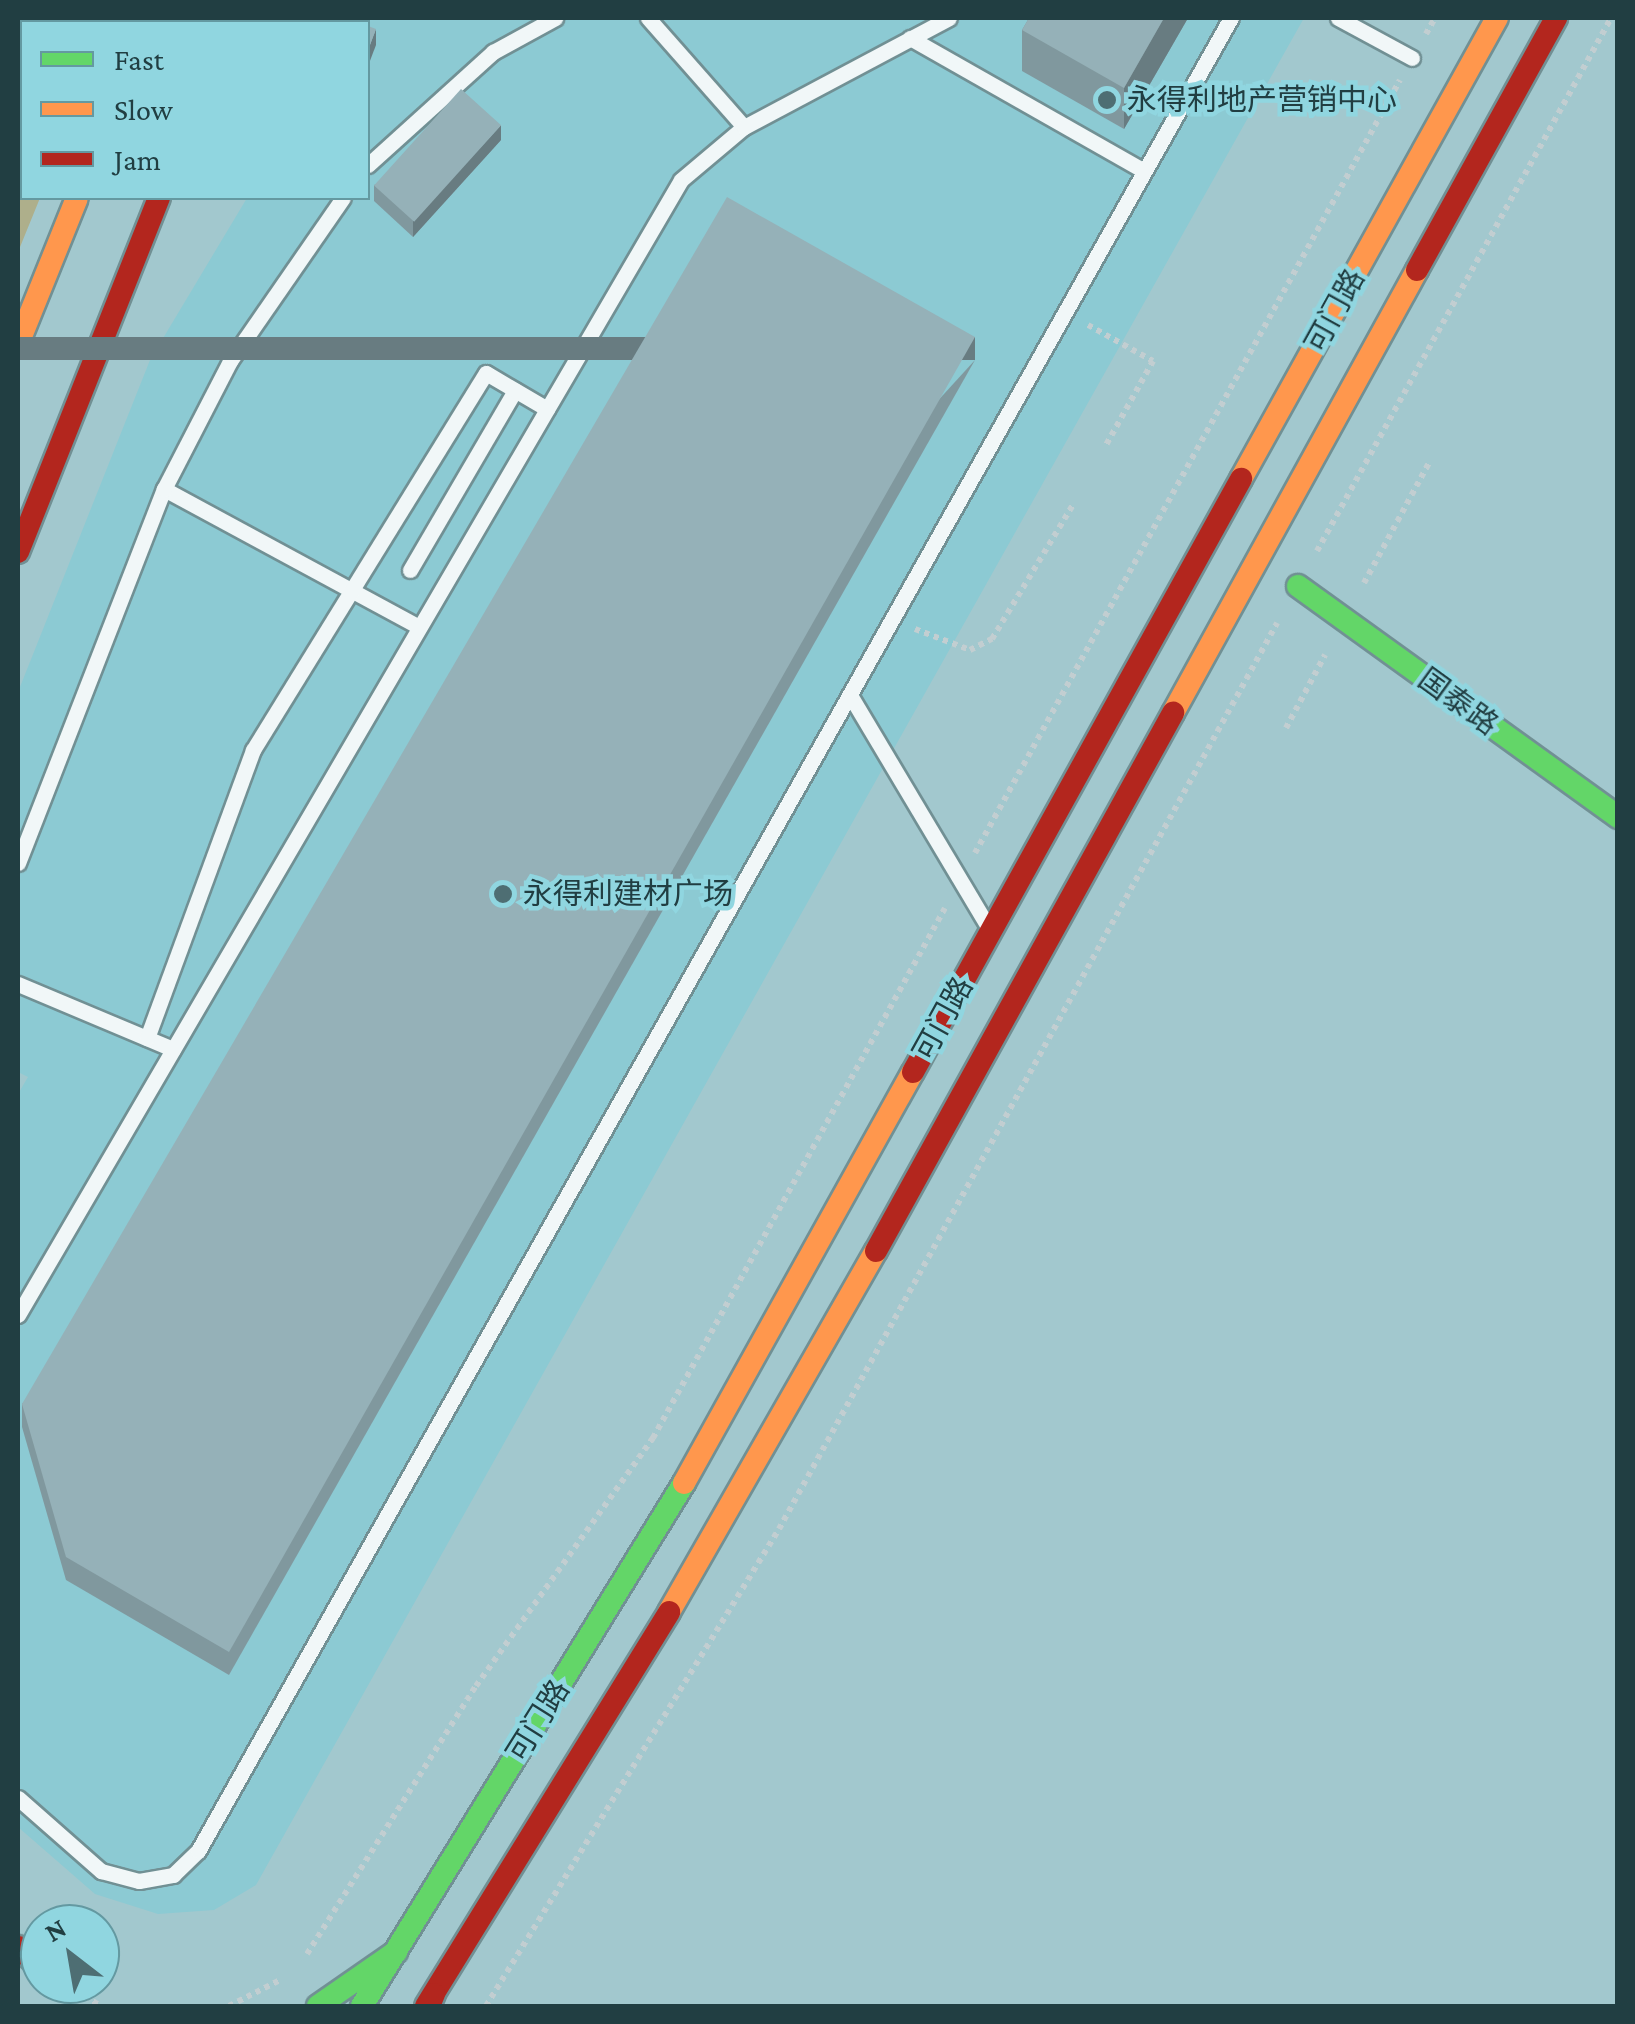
<!DOCTYPE html>
<meta charset="utf-8">
<style>
body{margin:0}
#map{position:relative;width:1635px;height:2024px;overflow:hidden;background:#a2c8ce;font-family:"Crimson Pro","Noto Sans SC",serif}
div>[style]{position:absolute}
[style*='--x']{left:calc(var(--x)*1px);top:calc(var(--y)*1px);width:calc(var(--w)*1px);rotate:calc(var(--a)*1deg)}
.built>*{inset:0;background:#8ccad3}
.green>*{inset:0;background:#aeaf8b}
.path>*{height:6px;margin-top:-3px;transform-origin:0;background:repeating-linear-gradient(90deg,#c2ced1 0 5px,transparent 0 10px)}
.roads{filter:drop-shadow(2px 0 #719094) drop-shadow(-2px 0 #719094) drop-shadow(0 2px #719094) drop-shadow(0 -2px #719094)}
.lane>*{height:15px;margin:-7.5px;padding:0 7.5px;transform-origin:7.5px;border-radius:7.5px;background:#f1f7f8}
.fast>*{height:22px;margin:-11px;padding:0 11px;transform-origin:11px;border-radius:11px;background:#63d668}
.slow>*{height:22px;margin:-11px;padding:0 11px;transform-origin:11px;border-radius:11px;background:#ff974d}
.jam>*{height:22px;margin:-11px;padding:0 11px;transform-origin:11px;border-radius:11px;background:#b3261e}
.wall>*{inset:0;background:#80989e}
.shaded-wall>*{inset:0;background:#687c81;transform-origin:0 0}
.building>*{inset:0;background:#95b1b8;transform-origin:0 0}
.dots>*{width:28px;height:28px;translate:-50% -50%;box-sizing:border-box;border:5px solid #90d6e0;border-radius:50%}
span{translate:-50% -50%;white-space:nowrap;text-align:center;line-height:1.15;-webkit-text-stroke:9px #90d6e0;paint-order:stroke}
.poi-label{font-size:30px;color:#213e42}
.left{translate:0 -50%;text-align:left}
.street-label{font-size:30px;color:#213e42}
.frame{position:absolute;inset:0;border:20px solid #213e42;pointer-events:none}
.legend{position:absolute;left:20px;top:20px;width:350px;height:180px;box-sizing:border-box;background:#90d6e0;border:2px solid #6499a1;margin:0;padding:12px 18px;list-style:none;font-size:30px;color:#213e42}
.legend li{display:flex;align-items:center;gap:20px;height:50px}
.legend b{width:50px;border:2px solid #6499a1}
.north{position:absolute;left:20px;top:1904px;width:100px;height:100px;box-sizing:border-box;background:#90d6e0;border:2px solid #6499a1;border-radius:50%;rotate:329deg;font-size:28px;font-weight:700;line-height:40px;text-align:center;color:#213e42}
.north::after{content:'';display:block;margin:auto;width:35px;height:45px;background:#4e6e73;clip-path:polygon(50% 0,100% 100%,50% 72%,0 100%)}
</style>
<div id="map">
<div class="built">
<div style="clip-path:polygon(320px 18px,1304px 18px,256px 1885px,214px 1910px,158px 1914px,95px 1894px,18px 1827px,18px 1094px,28px 1077px,18px 1072px,18px 692px,150px 360px,247px 198px,368px 198px,368px 22px)"></div>
</div>
<div class="green">
<div style="clip-path:polygon(22px 119px,22px 198px,40px 198px,18px 252px)"></div>
</div>
<div class="path">
<div style="--x:1426;--y:34;--w:18;--a:-61"></div>
<div style="--x:1088;--y:325;--w:74;--a:29"></div>
<div style="--x:1153;--y:361;--w:96;--a:119.2"></div>
<div style="--x:1317;--y:551;--w:609;--a:-61.12"></div>
<div style="--x:1364;--y:583;--w:139;--a:-61.6"></div>
<div style="--x:915;--y:629;--w:59;--a:20.9"></div>
<div style="--x:970;--y:650;--w:25;--a:-27"></div>
<div style="--x:992;--y:639;--w:159;--a:-58.9"></div>
<div style="--x:1286;--y:728;--w:83;--a:-61.9"></div>
<div style="--x:975;--y:853;--w:882;--a:-61.2"></div>
<div style="--x:307;--y:1954;--w:317;--a:-57.8"></div>
<div style="--x:476;--y:1686;--w:305;--a:-54.5"></div>
<div style="--x:653;--y:1438;--w:605;--a:-61.15"></div>
<div style="--x:68;--y:1985;--w:38;--a:33"></div>
<div style="--x:229;--y:2006;--w:57;--a:-27"></div>
<div style="--x:486;--y:2006;--w:560;--a:-58.44"></div>
<div style="--x:779;--y:1529;--w:1034;--a:-61.2"></div>
</div>
<div class="roads">
<div class="lane">
<div style="--x:648;--y:18;--w:145;--a:48.6"></div>
<div style="--x:1338;--y:18;--w:84;--a:28.4"></div>
<div style="--x:910;--y:38;--w:269;--a:29.6"></div>
<div style="--x:368;--y:165;--w:169;--a:-42.1"></div>
<div style="--x:493;--y:52;--w:71;--a:-28.7"></div>
<div style="--x:164;--y:489;--w:290;--a:28.4"></div>
<div style="--x:410;--y:570;--w:208;--a:-59.7"></div>
<div style="--x:850;--y:695;--w:265;--a:59.2"></div>
<div style="--x:18;--y:863;--w:401;--a:-68.7"></div>
<div style="--x:164;--y:489;--w:144;--a:-62.7"></div>
<div style="--x:230;--y:361;--w:198;--a:-55.3"></div>
<div style="--x:18;--y:984;--w:168;--a:22.8"></div>
<div style="--x:147;--y:1038;--w:307;--a:-69.8"></div>
<div style="--x:253;--y:750;--w:443;--a:-58.3"></div>
<div style="--x:486;--y:373;--w:71;--a:30.5"></div>
<div style="--x:18;--y:1315;--w:1314;--a:-59.71"></div>
<div style="--x:681;--y:180;--w:82;--a:-40.1"></div>
<div style="--x:744;--y:127;--w:232;--a:-28"></div>
<div style="--x:18;--y:1798;--w:111;--a:41.3"></div>
<div style="--x:101;--y:1871;--w:39;--a:15"></div>
<div style="--x:139;--y:1881;--w:35;--a:-10"></div>
<div style="--x:173;--y:1875;--w:35;--a:-44"></div>
<div style="--x:198;--y:1851;--w:2104;--a:-60.6"></div>
</div>
<div class="fast">
<div style="--x:1298;--y:586;--w:395;--a:35.8"></div>
<div style="--x:318;--y:2006;--w:95;--a:-34.7"></div>
<div style="--x:362;--y:2006;--w:614;--a:-58.38"></div>
</div>
<div class="slow">
<div style="--x:148;--y:22;--w:4;--a:-63"></div>
<div style="--x:228;--y:22;--w:4;--a:-63"></div>
<div style="--x:18;--y:344;--w:157;--a:-68"></div>
<div style="--x:1241;--y:479;--w:527;--a:-60.96"></div>
<div style="--x:1173;--y:713;--w:506;--a:-61.15"></div>
<div style="--x:684;--y:1483;--w:470;--a:-60.9"></div>
<div style="--x:669;--y:1612;--w:416;--a:-60.2"></div>
</div>
<div class="jam">
<div style="--x:1417;--y:270;--w:288;--a:-61.1"></div>
<div style="--x:18;--y:552;--w:381;--a:-68.3"></div>
<div style="--x:913;--y:1072;--w:678;--a:-61.05"></div>
<div style="--x:876;--y:1251;--w:615;--a:-61.1"></div>
<div style="--x:18;--y:1947;--w:22;--a:43"></div>
<div style="--x:426;--y:2006;--w:463;--a:-58.3"></div>
<div style="--x:429;--y:2006;--w:13;--a:-67"></div>
</div>
</div>
<div class="wall">
<div style="clip-path:polygon(1029px 18px,1188px 18px,1124px 129px,1022px 71px,1022px 30px)"></div>
<div style="clip-path:polygon(501px 140px,413px 237px,374px 201px,374px 185px)"></div>
<div style="clip-path:polygon(975px 360px,229px 1675px,66px 1580px,22px 1427px,22px 1404px)"></div>
</div>
<div class="shaded-wall">
<div style="clip-path:polygon(1164px 18px,1188px 18px,1124px 129px,1124px 88px)"></div>
<div style="clip-path:polygon(376px 29px,376px 45px,368px 66px,368px 50px)"></div>
<div style="clip-path:polygon(501px 125px,501px 140px,413px 237px,413px 221px)"></div>
<div style="left:975px;top:337px;width:23px;height:1512px;rotate:90deg"></div>
</div>
<div class="building">
<div style="clip-path:polygon(324px 18px,346px 18px,359px 22px,322px 22px)"></div>
<div style="clip-path:polygon(1029px 18px,1164px 18px,1124px 88px,1022px 30px)"></div>
<div style="clip-path:polygon(368px 26px,376px 29px,368px 50px)"></div>
<div style="left:461px;top:89px;width:54px;height:130px;rotate:42deg"></div>
<div style="clip-path:polygon(727px 197px,975px 337px,229px 1652px,66px 1557px,22px 1404px)"></div>
</div>
<div class="dots">
<div style="left:1107px;top:100px;background:#4e6e73"></div>
<div style="left:503px;top:894px;background:#4e6e73"></div>
</div>
<div class="poi-label">
<span class="left" style="left:1127px;top:100px">永得利地产营销中心</span>
<span class="left" style="left:523px;top:894px">永得利建材广场</span>
</div>
<div class="street-label">
<span style="left:1335px;top:311px;rotate:-61deg">可门路</span>
<span style="left:1458px;top:702px;rotate:36deg">国泰路</span>
<span style="left:943px;top:1019px;rotate:-61deg">可门路</span>
<span style="left:538px;top:1721px;rotate:-58deg">可门路</span>
</div>
<div class="frame"></div>
<ul class="legend">
<li><b style="height:12px;background:#63d668"></b>Fast</li>
<li><b style="height:12px;background:#ff974d"></b>Slow</li>
<li><b style="height:12px;background:#b3261e"></b>Jam</li>
</ul>
<div class="north">N</div>
</div>
